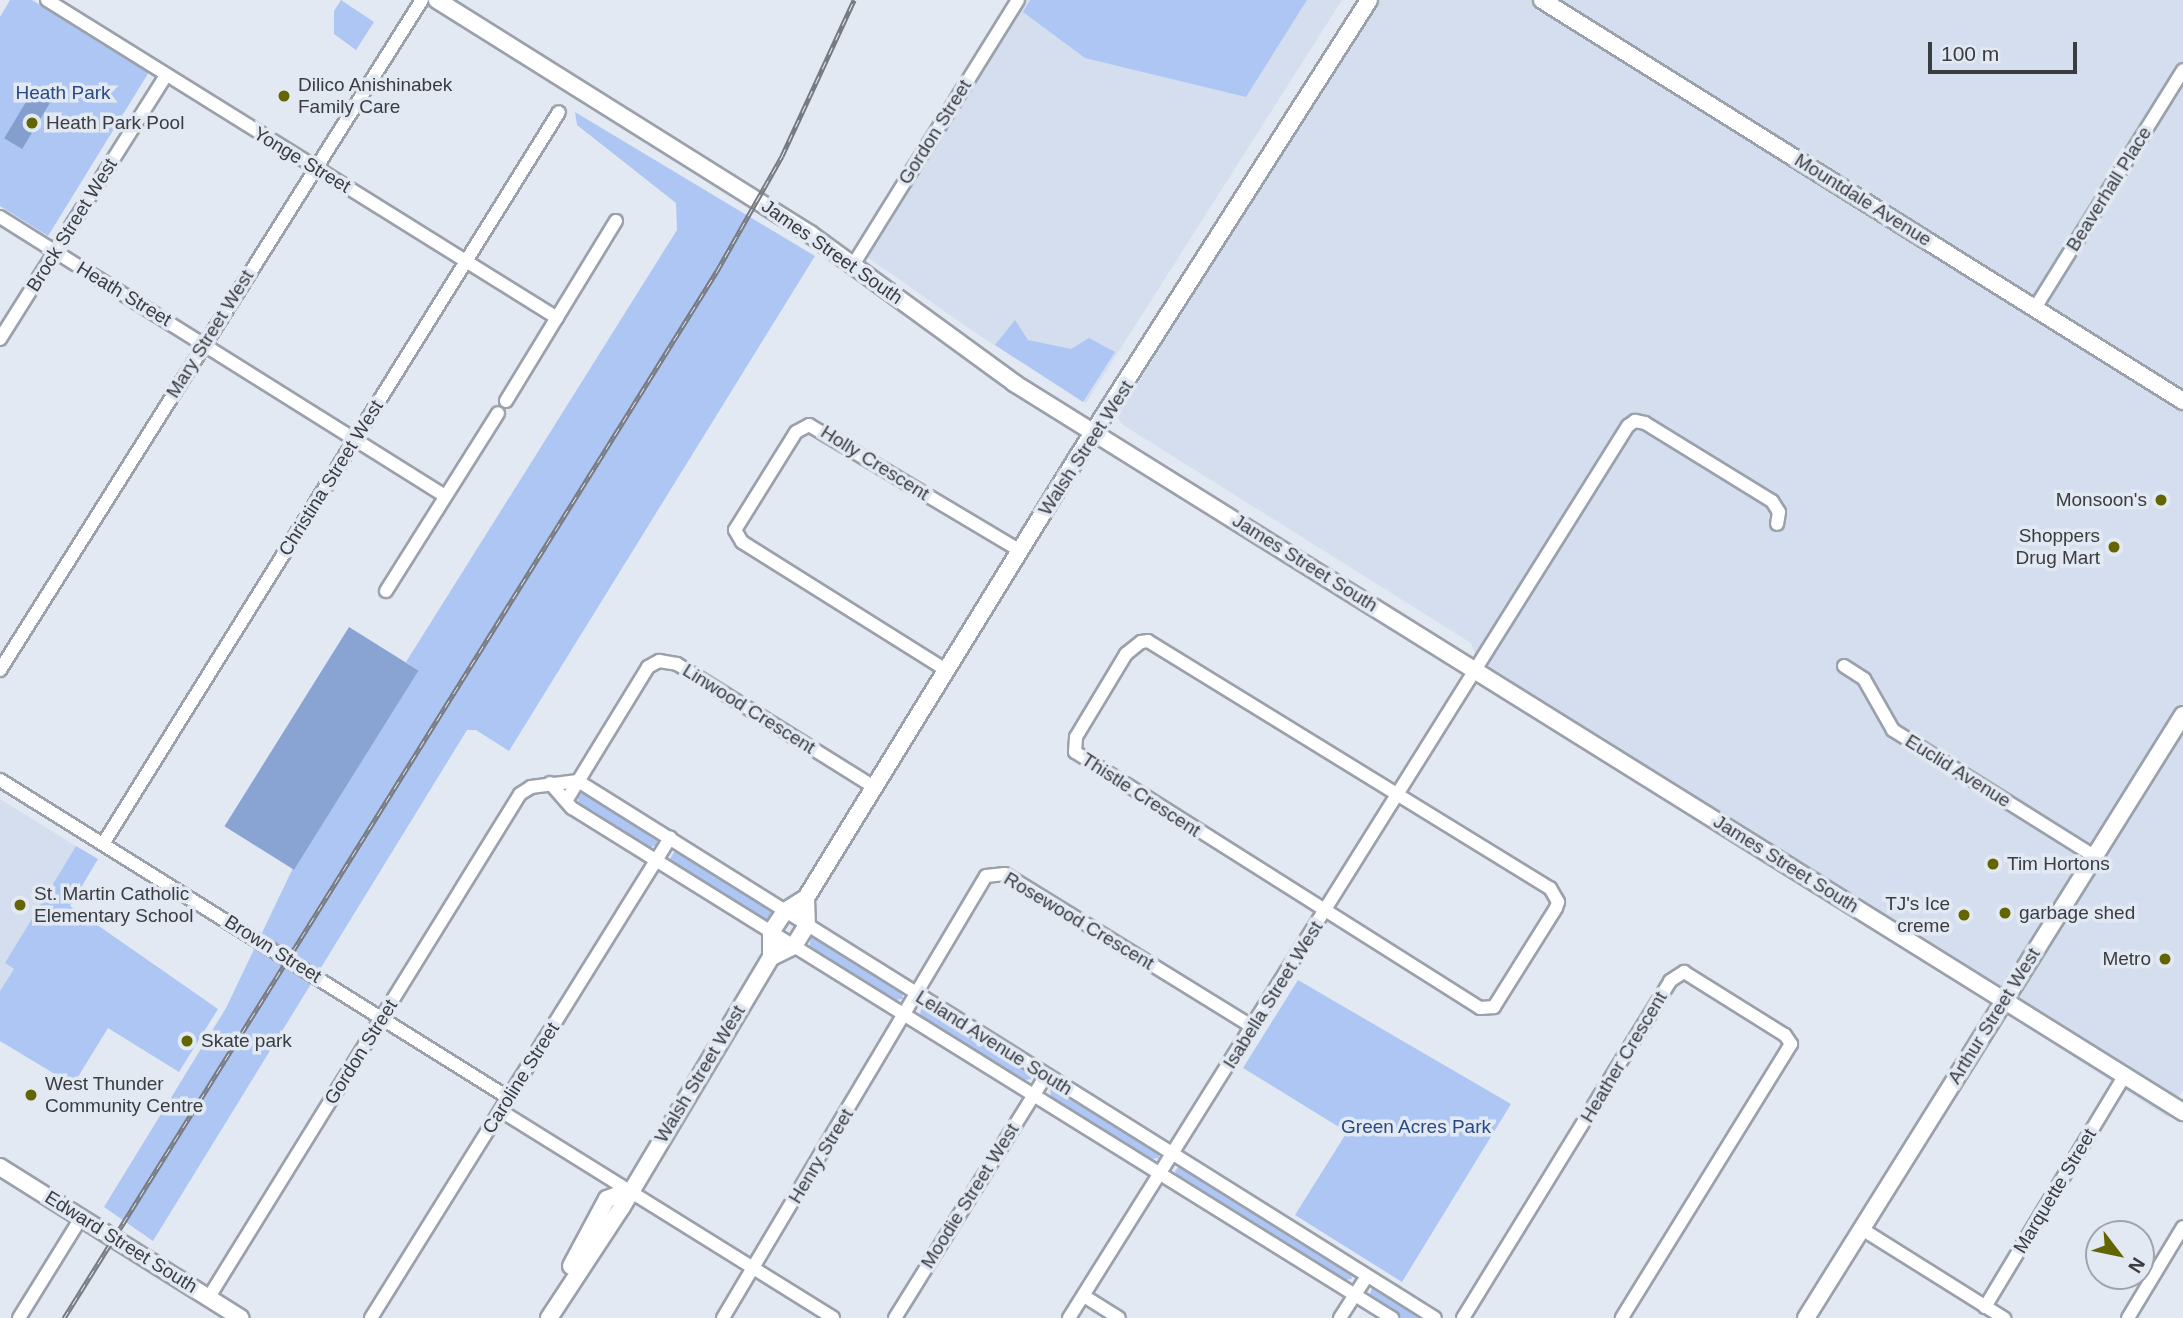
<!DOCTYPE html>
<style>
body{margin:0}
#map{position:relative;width:2183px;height:1318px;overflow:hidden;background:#e3e9f3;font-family:Arial,sans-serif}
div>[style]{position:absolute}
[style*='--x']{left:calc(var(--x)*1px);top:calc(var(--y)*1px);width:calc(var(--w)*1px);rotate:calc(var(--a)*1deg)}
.built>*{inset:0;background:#d4deee}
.green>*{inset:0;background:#adc6f3}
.forest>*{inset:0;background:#89a4d3;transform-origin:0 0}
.water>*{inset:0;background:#849fce;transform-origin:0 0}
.roads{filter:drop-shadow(2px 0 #9ba1ab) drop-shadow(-2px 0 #9ba1ab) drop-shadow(0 2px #9ba1ab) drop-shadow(0 -2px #9ba1ab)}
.street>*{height:12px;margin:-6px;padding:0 6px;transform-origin:6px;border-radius:6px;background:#fff}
.secondary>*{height:16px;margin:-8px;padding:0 8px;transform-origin:8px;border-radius:8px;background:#fff}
.rail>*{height:5px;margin-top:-2.5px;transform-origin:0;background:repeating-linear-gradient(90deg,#e3e9f3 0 8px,#777b81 0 16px);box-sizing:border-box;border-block:2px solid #777b81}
.dots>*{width:19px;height:19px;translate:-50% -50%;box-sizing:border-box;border:4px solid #e3e9f3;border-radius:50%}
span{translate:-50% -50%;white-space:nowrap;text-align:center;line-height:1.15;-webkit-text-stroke:7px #e3e9f3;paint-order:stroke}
.poi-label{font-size:19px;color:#393c40}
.left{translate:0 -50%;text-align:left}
.right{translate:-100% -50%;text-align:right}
.park-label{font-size:19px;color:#294983}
.street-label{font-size:19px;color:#393c40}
.north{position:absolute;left:2085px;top:1220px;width:70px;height:70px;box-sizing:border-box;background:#e3e9f3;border:2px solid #9fa4ab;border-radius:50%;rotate:122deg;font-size:19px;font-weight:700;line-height:28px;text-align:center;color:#393c40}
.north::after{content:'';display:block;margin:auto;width:24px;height:32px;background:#626500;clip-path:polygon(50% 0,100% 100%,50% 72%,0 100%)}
.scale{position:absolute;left:1928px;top:42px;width:149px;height:32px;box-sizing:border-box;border:4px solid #393c40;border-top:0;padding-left:9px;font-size:21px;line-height:24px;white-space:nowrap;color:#393c40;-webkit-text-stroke:5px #e3e9f3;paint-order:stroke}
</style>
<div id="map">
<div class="built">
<div style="clip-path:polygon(1024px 0,1342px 0,1086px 403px,980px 336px,867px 257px)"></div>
<div style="clip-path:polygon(1379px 0,2183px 0,2183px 1090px,2167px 1117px,1485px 679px,1471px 643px,1123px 425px,1118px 418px,1123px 407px)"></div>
<div style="clip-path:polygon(0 799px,76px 846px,5px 963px,14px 969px,0 991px)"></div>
</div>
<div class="green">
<div style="clip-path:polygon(10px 0,32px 0,149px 72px,48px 236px,0 206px,0 17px)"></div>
<div style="clip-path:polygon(341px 0,374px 22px,356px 50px,334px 34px,334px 11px)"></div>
<div style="clip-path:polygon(1030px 0,1307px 0,1246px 97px,1085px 58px,1023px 12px)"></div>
<div style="clip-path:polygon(575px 112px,815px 256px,509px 751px,476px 730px,467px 730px,153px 1241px,104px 1207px,226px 1008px,292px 870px,418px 670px,406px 662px,677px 230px,676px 203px,577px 125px)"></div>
<div style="clip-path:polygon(1015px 320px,1028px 340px,1071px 349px,1089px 338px,1115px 352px,1083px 402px,995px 345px)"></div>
<div style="clip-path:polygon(584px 792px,658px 838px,657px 845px,648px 848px,580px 805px,577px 796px)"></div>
<div style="clip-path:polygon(76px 846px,98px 859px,70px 906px,218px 1009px,179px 1072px,108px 1028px,73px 1085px,0 1041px,0 991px,14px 969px,5px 963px)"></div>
<div style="clip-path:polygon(674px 852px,683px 852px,773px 909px,772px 919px,764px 921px,675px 865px,670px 859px)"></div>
<div style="clip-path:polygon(811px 937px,902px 992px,903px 999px,894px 1000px,809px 948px)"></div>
<div style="clip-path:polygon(1298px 980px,1511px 1104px,1402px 1282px,1295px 1215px,1347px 1132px,1243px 1068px)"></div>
<div style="clip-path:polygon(929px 1008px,1030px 1072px,1031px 1079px,1025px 1080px,920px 1016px,921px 1009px)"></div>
<div style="clip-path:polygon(1050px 1088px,1159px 1152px,1159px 1158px,1150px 1159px,1051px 1097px)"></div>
<div style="clip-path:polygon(1180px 1165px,1350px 1272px,1352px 1279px,1345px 1280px,1178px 1178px,1175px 1171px)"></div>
<div style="clip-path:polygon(1373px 1287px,1424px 1318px,1402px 1318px,1368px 1297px)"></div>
</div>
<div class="forest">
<div style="left:349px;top:627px;width:82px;height:235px;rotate:32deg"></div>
</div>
<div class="water">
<div style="left:32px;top:92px;width:21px;height:54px;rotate:31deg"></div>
</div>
<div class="roads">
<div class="street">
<div style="--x:47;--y:0;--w:601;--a:31.94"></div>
<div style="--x:0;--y:217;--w:525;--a:32.09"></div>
<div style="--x:853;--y:265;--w:312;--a:-58.1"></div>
<div style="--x:2035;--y:308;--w:280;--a:-58.1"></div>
<div style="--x:0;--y:339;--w:312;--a:-57.8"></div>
<div style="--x:506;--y:401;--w:211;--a:-58.6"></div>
<div style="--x:386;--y:591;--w:210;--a:-57.8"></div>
<div style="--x:1148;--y:641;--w:472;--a:31.6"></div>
<div style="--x:1550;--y:888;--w:16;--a:60"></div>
<div style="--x:1558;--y:902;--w:6;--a:108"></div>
<div style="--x:1556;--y:908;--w:117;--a:122.1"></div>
<div style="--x:1494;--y:1007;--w:14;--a:176"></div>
<div style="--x:1480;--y:1008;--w:479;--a:-147.7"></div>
<div style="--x:1075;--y:752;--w:15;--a:-86"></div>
<div style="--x:1076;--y:737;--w:97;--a:-58.9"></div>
<div style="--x:1126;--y:654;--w:19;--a:-39"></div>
<div style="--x:1141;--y:642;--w:7;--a:-8"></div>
<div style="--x:1844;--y:666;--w:24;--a:33"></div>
<div style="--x:1864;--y:679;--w:59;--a:60.4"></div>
<div style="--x:1893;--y:730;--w:237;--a:32.1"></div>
<div style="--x:0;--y:670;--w:792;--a:-57.8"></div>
<div style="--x:946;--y:670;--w:241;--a:-147.9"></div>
<div style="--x:742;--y:542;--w:14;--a:-120"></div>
<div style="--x:735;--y:530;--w:115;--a:-58.1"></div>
<div style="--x:796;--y:432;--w:15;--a:-28"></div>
<div style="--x:809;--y:425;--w:246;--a:30.8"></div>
<div style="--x:0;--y:780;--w:600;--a:32"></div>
<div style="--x:550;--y:783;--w:33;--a:49"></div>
<div style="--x:572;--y:808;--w:966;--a:31.88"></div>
<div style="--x:566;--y:801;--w:157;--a:-58.5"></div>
<div style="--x:648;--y:667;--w:13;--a:-29"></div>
<div style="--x:659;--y:661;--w:18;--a:9"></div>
<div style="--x:677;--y:664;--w:232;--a:32"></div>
<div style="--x:103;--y:844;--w:862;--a:-58.08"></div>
<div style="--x:501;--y:1111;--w:391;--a:31.9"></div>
<div style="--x:1862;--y:1229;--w:168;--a:32.1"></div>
<div style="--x:1084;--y:1296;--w:41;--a:32.2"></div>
<div style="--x:209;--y:1297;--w:591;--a:-58.27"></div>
<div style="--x:520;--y:794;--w:13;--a:-32"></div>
<div style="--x:531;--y:787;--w:47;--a:-7.3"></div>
<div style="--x:578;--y:781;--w:1011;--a:32.07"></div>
<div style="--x:1985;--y:1307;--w:271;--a:-58.9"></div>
<div style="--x:19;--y:1318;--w:118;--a:-58.2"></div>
<div style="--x:371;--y:1318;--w:566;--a:-58.08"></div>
<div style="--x:723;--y:1318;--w:514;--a:-59.25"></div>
<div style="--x:986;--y:876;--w:19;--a:-6"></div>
<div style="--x:1005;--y:874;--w:291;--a:31.7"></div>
<div style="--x:895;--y:1318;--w:286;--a:-58.1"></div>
<div style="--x:1069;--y:1318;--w:1053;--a:-57.93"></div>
<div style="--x:1628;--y:426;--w:9;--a:-36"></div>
<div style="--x:1635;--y:421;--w:10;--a:11"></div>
<div style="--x:1645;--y:423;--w:149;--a:31.6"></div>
<div style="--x:1772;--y:501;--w:13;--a:58"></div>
<div style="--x:1779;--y:512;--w:12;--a:99"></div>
<div style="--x:1340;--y:1318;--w:50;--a:-57.3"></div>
<div style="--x:1463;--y:1318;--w:395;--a:-58.4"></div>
<div style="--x:1670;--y:981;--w:17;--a:-33"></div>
<div style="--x:1684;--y:972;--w:119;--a:32"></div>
<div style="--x:1785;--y:1035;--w:11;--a:56"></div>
<div style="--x:1791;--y:1044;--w:322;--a:121.7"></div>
<div style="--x:2128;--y:1318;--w:106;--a:-58.9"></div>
</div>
<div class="secondary">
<div style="--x:437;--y:0;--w:440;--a:32.1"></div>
<div style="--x:810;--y:234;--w:253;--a:36.1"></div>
<div style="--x:1014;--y:383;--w:1378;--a:31.95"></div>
<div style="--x:1542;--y:0;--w:756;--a:32.03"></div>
<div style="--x:806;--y:898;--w:27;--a:88"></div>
<div style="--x:807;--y:925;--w:25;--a:122"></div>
<div style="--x:794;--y:946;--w:25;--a:154"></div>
<div style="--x:771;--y:957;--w:25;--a:-90"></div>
<div style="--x:771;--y:932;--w:25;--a:-56"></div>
<div style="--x:785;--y:911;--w:25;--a:-32"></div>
<div style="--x:806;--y:898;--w:523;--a:-58.38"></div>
<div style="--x:1080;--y:453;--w:537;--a:-57.46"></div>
<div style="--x:0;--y:1167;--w:284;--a:32.1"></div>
<div style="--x:571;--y:1266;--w:76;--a:-61.8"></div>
<div style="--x:607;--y:1199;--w:22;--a:-21"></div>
<div style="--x:549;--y:1318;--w:133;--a:-56.7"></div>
<div style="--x:622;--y:1207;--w:291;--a:-59.2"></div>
<div style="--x:1806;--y:1318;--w:711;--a:-57.99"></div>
</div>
</div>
<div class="rail">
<div style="--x:64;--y:1318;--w:1234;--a:-58.05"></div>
<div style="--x:717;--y:271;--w:132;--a:-60.5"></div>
<div style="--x:782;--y:156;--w:172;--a:-65.2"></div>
</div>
<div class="dots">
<div style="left:284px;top:96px;background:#626500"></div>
<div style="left:32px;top:123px;background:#626500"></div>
<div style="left:2161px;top:500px;background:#626500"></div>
<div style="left:2114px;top:547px;background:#626500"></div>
<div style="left:1993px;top:864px;background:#626500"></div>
<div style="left:20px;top:905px;background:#626500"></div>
<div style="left:2005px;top:913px;background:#626500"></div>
<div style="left:1964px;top:915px;background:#626500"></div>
<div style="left:2165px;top:959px;background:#626500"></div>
<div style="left:187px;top:1041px;background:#626500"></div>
<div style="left:31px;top:1095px;background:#626500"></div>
</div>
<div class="poi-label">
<span class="left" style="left:298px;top:96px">Dilico Anishinabek<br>Family Care</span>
<span class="left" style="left:46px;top:123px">Heath Park Pool</span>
<span class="right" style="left:2147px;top:500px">Monsoon's</span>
<span class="right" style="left:2100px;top:547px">Shoppers<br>Drug Mart</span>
<span class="left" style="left:2007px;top:864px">Tim Hortons</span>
<span class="left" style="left:34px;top:905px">St. Martin Catholic<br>Elementary School</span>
<span class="right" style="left:1950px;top:915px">TJ's Ice<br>creme</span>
<span class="left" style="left:2019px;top:913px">garbage shed</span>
<span class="right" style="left:2151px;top:959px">Metro</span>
<span class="left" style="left:201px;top:1041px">Skate park</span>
<span class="left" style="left:45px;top:1095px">West Thunder<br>Community Centre</span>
</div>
<div class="park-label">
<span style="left:63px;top:93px">Heath Park</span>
<span style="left:1416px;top:1127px">Green Acres Park</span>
</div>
<div class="street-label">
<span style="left:935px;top:132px;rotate:-58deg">Gordon Street</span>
<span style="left:302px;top:160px;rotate:31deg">Yonge Street</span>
<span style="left:2109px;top:189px;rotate:-58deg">Beaverhall Place</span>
<span style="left:1863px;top:200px;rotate:32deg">Mountdale Avenue</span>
<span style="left:72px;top:225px;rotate:-58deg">Brock Street West</span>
<span style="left:832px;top:252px;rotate:35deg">James Street South</span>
<span style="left:124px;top:294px;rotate:31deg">Heath Street</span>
<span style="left:210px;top:334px;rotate:-58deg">Mary Street West</span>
<span style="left:1086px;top:448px;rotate:-57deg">Walsh Street West</span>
<span style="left:875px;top:463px;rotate:32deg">Holly Crescent</span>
<span style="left:331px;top:478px;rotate:-58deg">Christina Street West</span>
<span style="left:1305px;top:563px;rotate:32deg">James Street South</span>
<span style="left:749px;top:709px;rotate:32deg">Linwood Crescent</span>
<span style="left:1958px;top:771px;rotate:32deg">Euclid Avenue</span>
<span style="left:1141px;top:795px;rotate:33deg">Thistle Crescent</span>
<span style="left:1786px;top:864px;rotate:32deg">James Street South</span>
<span style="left:1079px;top:921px;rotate:31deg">Rosewood Crescent</span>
<span style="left:273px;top:949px;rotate:32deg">Brown Street</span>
<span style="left:1273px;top:995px;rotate:-58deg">Isabella Street West</span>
<span style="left:1994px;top:1016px;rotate:-58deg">Arthur Street West</span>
<span style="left:994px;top:1043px;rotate:32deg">Leland Avenue South</span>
<span style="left:361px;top:1052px;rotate:-58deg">Gordon Street</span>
<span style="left:1624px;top:1057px;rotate:-59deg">Heather Crescent</span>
<span style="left:700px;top:1074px;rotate:-59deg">Walsh Street West</span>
<span style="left:521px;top:1078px;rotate:-58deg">Caroline Street</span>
<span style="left:821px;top:1156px;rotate:-59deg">Henry Street</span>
<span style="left:2055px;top:1191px;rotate:-59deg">Marquette Street</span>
<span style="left:970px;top:1196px;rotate:-58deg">Moodie Street West</span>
<span style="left:121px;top:1242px;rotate:32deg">Edward Street South</span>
</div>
<div class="north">N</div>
<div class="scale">100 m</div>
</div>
